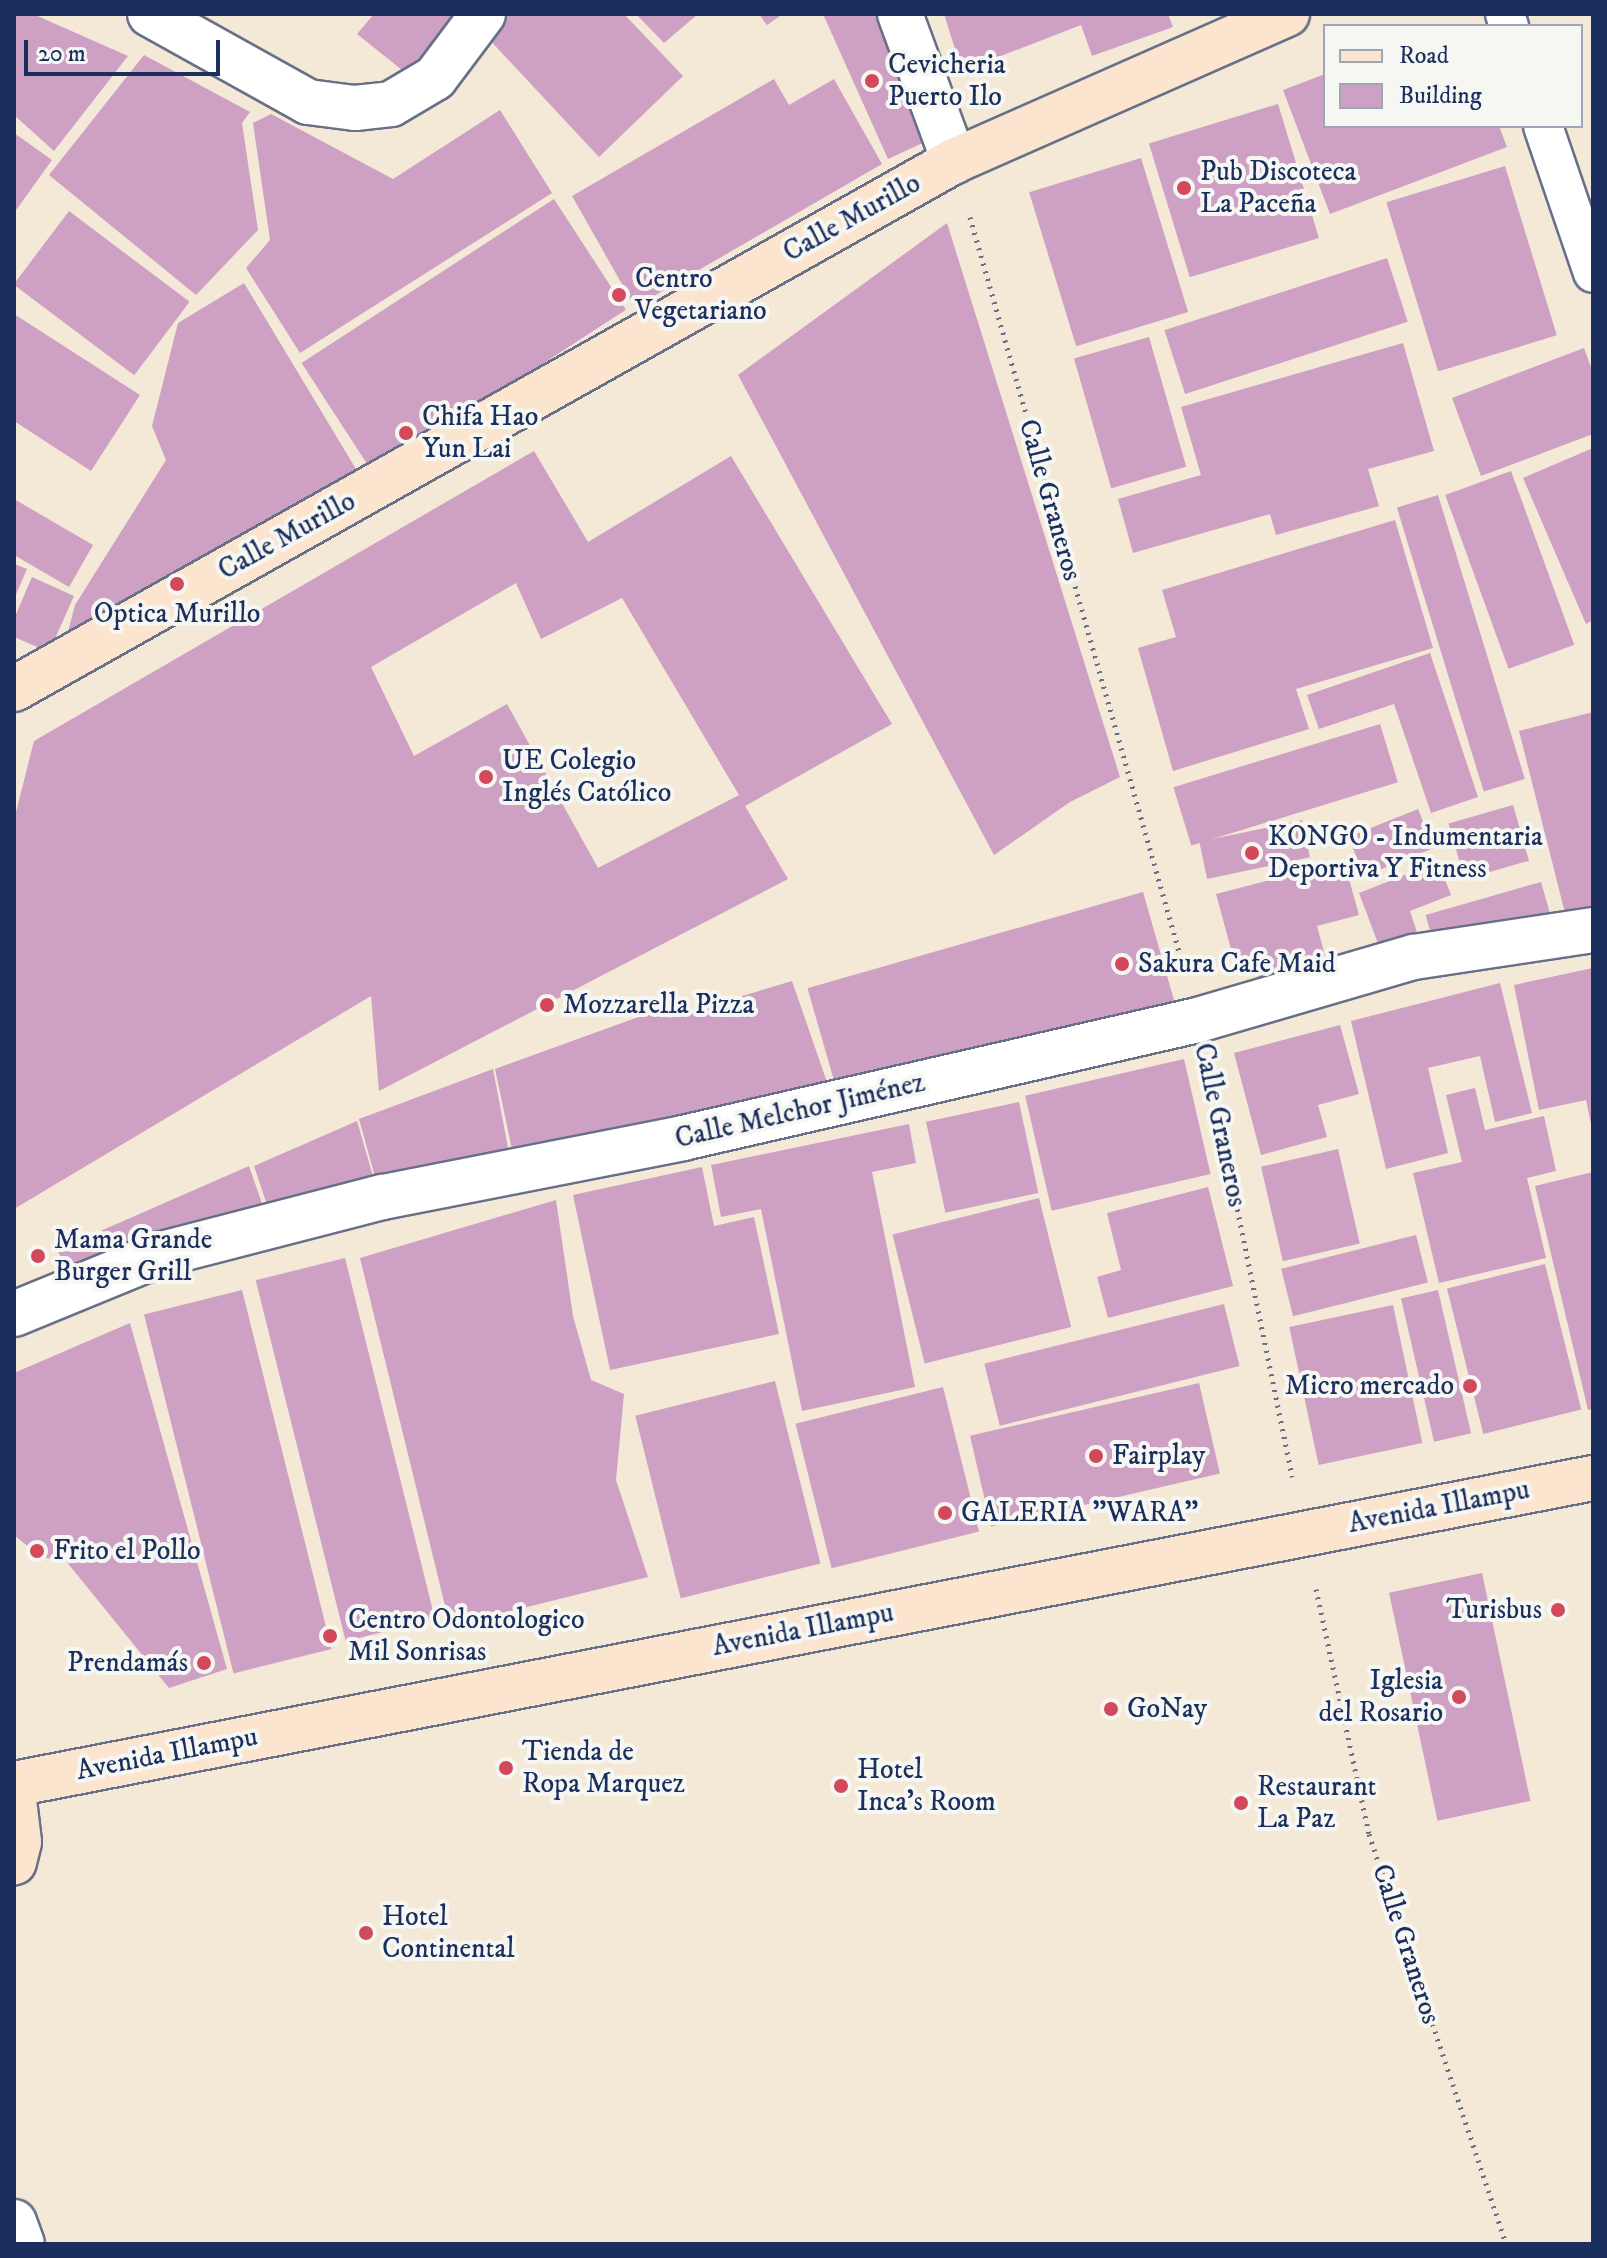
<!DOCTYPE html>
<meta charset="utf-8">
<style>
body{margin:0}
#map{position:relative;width:1607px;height:2258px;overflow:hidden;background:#f4e8d6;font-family:"IM FELL DW Pica",serif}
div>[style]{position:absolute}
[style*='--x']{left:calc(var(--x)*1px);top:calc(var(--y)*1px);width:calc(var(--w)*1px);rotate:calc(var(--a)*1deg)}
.building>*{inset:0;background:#cda0c4;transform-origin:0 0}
.path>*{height:5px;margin-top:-2.5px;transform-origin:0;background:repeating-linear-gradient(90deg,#677088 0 2px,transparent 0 8px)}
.roads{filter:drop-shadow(2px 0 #677088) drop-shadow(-2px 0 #677088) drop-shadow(0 2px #677088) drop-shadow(0 -2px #677088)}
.service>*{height:38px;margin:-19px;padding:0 19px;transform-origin:19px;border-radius:19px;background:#fff}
.pedestrian>*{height:44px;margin:-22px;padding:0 22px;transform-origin:22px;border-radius:22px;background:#fff}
.minor>*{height:44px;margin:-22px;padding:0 22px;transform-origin:22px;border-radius:22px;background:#fff}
.tertiary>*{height:44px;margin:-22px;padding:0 22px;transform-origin:22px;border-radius:22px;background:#fff}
.secondary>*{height:44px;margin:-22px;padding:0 22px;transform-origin:22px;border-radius:22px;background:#fbe5cf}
.dots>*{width:22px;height:22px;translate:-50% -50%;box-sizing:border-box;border:4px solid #f6f6f2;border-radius:50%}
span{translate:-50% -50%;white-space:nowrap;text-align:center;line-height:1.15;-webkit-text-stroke:8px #f6f6f2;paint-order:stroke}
.poi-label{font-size:28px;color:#1b2f5e}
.left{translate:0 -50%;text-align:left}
.right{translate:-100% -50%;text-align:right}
.street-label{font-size:28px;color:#1b2f5e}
.frame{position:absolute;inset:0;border:16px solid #1b2f5e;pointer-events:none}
.legend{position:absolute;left:1323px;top:24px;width:260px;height:104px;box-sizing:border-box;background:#f6f6f2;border:2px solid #9ea6b7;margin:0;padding:10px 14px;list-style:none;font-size:24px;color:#1b2f5e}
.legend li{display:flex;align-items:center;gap:16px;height:40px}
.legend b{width:40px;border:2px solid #9ea6b7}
.scale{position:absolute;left:24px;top:40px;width:196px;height:36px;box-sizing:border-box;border:4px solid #1b2f5e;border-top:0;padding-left:10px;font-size:24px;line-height:28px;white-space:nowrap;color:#1b2f5e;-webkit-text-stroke:6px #f6f6f2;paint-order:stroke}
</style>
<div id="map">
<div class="building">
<div style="clip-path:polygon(14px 14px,33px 14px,128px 56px,54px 151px,14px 115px)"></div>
<div style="clip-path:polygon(374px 14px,464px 14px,412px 78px,357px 34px)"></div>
<div style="clip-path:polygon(507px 14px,624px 14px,683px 76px,599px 157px,486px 36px)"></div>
<div style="clip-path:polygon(636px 14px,698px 14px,664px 43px)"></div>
<div style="clip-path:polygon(759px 14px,783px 14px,767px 25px)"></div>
<div style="clip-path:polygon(823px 14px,884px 14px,938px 136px,888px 159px)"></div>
<div style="clip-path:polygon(944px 14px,1168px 14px,1173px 27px,1092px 56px,1081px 25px,962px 71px)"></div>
<div style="clip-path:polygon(144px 55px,250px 112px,242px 123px,258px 230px,196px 295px,49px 175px)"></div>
<div style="clip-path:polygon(1325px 74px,1325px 126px,1499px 126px,1507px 147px,1330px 214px,1283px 90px)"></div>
<div style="clip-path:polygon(774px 79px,789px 105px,834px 79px,882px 164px,635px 307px,572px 196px)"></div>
<div style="left:1278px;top:104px;width:140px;height:135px;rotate:73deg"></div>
<div style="clip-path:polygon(500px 110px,552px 193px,300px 353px,246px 268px,270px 240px,253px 123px,271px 114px,393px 179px)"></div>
<div style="clip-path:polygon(14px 133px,52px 160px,14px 213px)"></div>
<div style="left:1141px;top:158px;width:161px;height:117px;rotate:73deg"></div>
<div style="left:1505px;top:166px;width:177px;height:124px;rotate:73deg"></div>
<div style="left:554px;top:199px;width:132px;height:301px;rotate:57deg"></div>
<div style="left:69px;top:211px;width:151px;height:92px;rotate:37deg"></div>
<div style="clip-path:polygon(947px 223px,1120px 777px,1070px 802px,994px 855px,738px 375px)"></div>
<div style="left:1387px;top:258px;width:67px;height:234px;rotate:72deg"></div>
<div style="clip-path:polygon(244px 283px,359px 474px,62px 655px,75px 605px,166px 460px,152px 426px,178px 323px)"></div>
<div style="clip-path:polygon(14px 314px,140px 395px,91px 471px,14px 421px)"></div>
<div style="left:1149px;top:337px;width:135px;height:78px;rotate:74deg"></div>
<div style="clip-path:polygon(1403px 343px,1434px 451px,1368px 469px,1379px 506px,1276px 535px,1270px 514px,1133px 553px,1118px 499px,1201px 475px,1181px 407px)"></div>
<div style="clip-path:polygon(1584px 348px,1593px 373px,1593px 434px,1481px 476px,1452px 398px)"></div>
<div style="clip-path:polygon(1593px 448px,1593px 620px,1586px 624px,1523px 478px)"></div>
<div style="clip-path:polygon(evenodd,534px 451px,588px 542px,731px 456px,892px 724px,745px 806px,788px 879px,379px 1091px,371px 996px,14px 1209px,14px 820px,34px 741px,534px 451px,516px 583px,541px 639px,622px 598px,739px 795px,598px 868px,507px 704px,414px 756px,371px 667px,516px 583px)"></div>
<div style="left:1511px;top:471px;width:185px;height:70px;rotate:70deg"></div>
<div style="left:1438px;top:495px;width:297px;height:43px;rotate:73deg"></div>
<div style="clip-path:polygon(14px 499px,93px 545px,69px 587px,14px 555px)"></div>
<div style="clip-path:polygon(1395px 520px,1433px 648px,1296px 689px,1309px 729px,1173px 771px,1138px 648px,1176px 637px,1162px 590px)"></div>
<div style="clip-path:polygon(14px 564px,27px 569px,14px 599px)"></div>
<div style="clip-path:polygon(32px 577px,74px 596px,49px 652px,14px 637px,14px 619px)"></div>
<div style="clip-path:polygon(1430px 653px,1478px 797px,1431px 813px,1394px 704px,1319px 729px,1307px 695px)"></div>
<div style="clip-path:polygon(1593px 712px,1593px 906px,1565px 913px,1519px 731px)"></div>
<div style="left:1380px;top:724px;width:61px;height:216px;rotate:73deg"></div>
<div style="left:1513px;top:805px;width:58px;height:67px;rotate:74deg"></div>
<div style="left:1418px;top:809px;width:42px;height:75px;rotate:68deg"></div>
<div style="left:1302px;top:820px;width:38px;height:105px;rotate:78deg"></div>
<div style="clip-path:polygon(1344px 861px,1359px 915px,1317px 926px,1327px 963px,1267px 979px,1237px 971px,1216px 894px)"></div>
<div style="clip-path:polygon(1438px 862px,1451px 895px,1410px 911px,1417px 932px,1379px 946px,1359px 893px)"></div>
<div style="left:1541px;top:882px;width:33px;height:120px;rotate:74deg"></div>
<div style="left:1143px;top:892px;width:117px;height:349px;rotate:74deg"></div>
<div style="clip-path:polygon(1593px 968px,1593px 1128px,1592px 1129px,1586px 1100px,1539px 1110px,1514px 985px)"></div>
<div style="clip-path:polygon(792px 981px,828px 1085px,514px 1159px,495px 1069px,666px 1007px,669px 1018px)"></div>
<div style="clip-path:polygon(1500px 983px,1532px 1113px,1495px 1122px,1480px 1056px,1428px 1068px,1448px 1153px,1386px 1169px,1351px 1021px)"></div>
<div style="clip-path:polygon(1340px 1025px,1359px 1094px,1318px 1105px,1327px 1137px,1261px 1155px,1234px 1053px)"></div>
<div style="left:1184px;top:1059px;width:118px;height:163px;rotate:77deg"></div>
<div style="clip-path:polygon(493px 1069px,510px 1158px,377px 1184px,359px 1119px)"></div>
<div style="clip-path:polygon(1475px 1088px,1485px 1130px,1544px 1116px,1556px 1171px,1527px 1178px,1546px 1258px,1439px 1283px,1413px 1173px,1462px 1162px,1446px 1095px)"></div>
<div style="left:1019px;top:1102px;width:93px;height:95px;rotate:78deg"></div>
<div style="clip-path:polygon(357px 1121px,375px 1183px,269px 1211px,254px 1166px)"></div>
<div style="clip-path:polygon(909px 1124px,916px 1163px,872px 1172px,915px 1387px,802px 1411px,761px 1209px,721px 1217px,711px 1165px)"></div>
<div style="left:1338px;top:1149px;width:97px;height:79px;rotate:77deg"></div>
<div style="clip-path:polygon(249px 1166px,265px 1212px,70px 1274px,57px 1250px)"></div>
<div style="clip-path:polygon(702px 1167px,714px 1226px,754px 1217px,779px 1334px,610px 1370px,573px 1195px)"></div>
<div style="clip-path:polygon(1593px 1172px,1593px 1409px,1588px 1410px,1535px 1186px)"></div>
<div style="clip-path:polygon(1208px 1187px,1233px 1286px,1108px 1318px,1097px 1277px,1121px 1270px,1107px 1213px)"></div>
<div style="left:1039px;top:1198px;width:133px;height:151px;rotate:76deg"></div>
<div style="clip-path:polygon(556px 1200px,573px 1316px,591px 1380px,624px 1394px,616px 1480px,648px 1577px,450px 1626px,360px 1258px)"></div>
<div style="left:1416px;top:1235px;width:49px;height:139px;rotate:76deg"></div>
<div style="left:345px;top:1258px;width:372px;height:92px;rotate:76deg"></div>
<div style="left:1545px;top:1264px;width:150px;height:101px;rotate:76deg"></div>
<div style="left:242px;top:1290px;width:370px;height:101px;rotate:76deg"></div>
<div style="left:1438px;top:1290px;width:147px;height:38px;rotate:77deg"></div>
<div style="left:1224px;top:1304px;width:64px;height:247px;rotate:76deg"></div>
<div style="left:1393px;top:1305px;width:141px;height:106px;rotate:78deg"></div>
<div style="clip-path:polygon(130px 1323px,227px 1669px,169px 1688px,66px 1561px,41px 1557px,14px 1535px,14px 1373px)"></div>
<div style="left:775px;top:1381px;width:188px;height:144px;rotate:76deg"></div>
<div style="left:1199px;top:1383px;width:93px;height:235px;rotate:77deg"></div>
<div style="left:943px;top:1387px;width:149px;height:152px;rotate:76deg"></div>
<div style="left:1482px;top:1573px;width:233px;height:95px;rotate:78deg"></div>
</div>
<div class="path">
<div style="--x:970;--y:217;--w:778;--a:74.11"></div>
<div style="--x:1210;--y:1076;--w:409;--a:78.4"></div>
<div style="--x:1316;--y:1589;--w:251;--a:77.8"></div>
<div style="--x:1369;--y:1834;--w:432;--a:71.5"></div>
</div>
<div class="roads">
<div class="service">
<div style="--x:1505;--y:14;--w:13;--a:72"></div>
<div style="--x:1543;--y:126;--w:155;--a:71.2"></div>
</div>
<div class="pedestrian">
<div style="--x:14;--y:1314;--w:156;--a:-22.3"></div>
<div style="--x:158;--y:1255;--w:232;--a:-14.5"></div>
<div style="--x:383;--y:1197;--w:306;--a:-11.1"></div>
<div style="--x:683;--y:1138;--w:528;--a:-12.91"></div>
<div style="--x:1198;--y:1020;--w:225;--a:-16.3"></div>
<div style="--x:1414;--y:957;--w:181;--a:-8.6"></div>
</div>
<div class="minor">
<div style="--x:900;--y:14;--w:157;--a:69.8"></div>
</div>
<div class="tertiary">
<div style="--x:150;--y:14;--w:181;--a:29.1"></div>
<div style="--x:308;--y:102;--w:47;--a:7.3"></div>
<div style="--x:355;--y:108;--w:36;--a:-6"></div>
<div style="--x:391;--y:104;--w:51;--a:-30.6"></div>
<div style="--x:435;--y:78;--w:80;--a:-53.1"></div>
<div style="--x:14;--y:2222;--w:23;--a:70"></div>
</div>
<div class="secondary">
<div style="--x:14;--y:689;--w:1078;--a:-29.32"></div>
<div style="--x:954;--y:161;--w:364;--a:-23.8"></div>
<div style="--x:14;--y:1784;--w:1608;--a:-10.97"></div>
<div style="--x:14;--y:1800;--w:42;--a:83.2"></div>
<div style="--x:19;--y:1842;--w:21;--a:104"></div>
</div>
</div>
<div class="dots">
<div style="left:872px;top:81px;background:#d1495b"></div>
<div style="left:1184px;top:188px;background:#d1495b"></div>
<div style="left:619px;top:295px;background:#d1495b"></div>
<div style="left:406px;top:433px;background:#d1495b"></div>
<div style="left:177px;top:584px;background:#d1495b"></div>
<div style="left:486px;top:777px;background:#d1495b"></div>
<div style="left:1252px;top:853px;background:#d1495b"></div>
<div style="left:1122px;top:964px;background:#d1495b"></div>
<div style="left:547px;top:1005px;background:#d1495b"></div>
<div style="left:38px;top:1256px;background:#d1495b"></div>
<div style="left:1470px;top:1386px;background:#d1495b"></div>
<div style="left:1096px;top:1456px;background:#d1495b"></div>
<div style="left:945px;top:1513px;background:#d1495b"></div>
<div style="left:37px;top:1551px;background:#d1495b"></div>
<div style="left:1558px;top:1610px;background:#d1495b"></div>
<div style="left:330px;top:1636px;background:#d1495b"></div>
<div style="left:204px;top:1663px;background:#d1495b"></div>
<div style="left:1459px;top:1697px;background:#d1495b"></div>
<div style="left:1111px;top:1709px;background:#d1495b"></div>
<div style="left:506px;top:1768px;background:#d1495b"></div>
<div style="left:841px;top:1786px;background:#d1495b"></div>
<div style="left:1241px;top:1803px;background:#d1495b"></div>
<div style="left:366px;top:1933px;background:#d1495b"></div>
</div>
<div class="poi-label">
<span class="left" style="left:888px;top:81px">Cevicheria<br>Puerto Ilo</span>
<span class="left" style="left:1200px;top:188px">Pub Discoteca<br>La Paceña</span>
<span class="left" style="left:635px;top:295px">Centro<br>Vegetariano</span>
<span class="left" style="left:422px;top:433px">Chifa Hao<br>Yun Lai</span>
<span style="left:177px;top:614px">Optica Murillo</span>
<span class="left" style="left:502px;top:777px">UE Colegio<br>Inglés Católico</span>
<span class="left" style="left:1268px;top:853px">KONGO - Indumentaria<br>Deportiva Y Fitness</span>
<span class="left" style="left:1138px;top:964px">Sakura Cafe Maid</span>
<span class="left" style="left:563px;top:1005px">Mozzarella Pizza</span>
<span class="left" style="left:54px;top:1256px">Mama Grande<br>Burger Grill</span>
<span class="right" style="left:1454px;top:1386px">Micro mercado</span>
<span class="left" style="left:1112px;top:1456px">Fairplay</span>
<span class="left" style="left:961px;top:1513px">GALERIA "WARA"</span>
<span class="left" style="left:53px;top:1551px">Frito el Pollo</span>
<span class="right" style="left:1542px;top:1610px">Turisbus</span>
<span class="left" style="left:348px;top:1636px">Centro Odontologico<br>Mil Sonrisas</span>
<span class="right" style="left:188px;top:1663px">Prendamás</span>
<span class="right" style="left:1443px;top:1697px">Iglesia<br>del Rosario</span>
<span class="left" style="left:1127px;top:1709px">GoNay</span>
<span class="left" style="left:522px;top:1768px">Tienda de<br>Ropa Marquez</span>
<span class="left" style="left:857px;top:1786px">Hotel<br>Inca's Room</span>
<span class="left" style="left:1257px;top:1803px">Restaurant<br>La Paz</span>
<span class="left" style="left:382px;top:1933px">Hotel<br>Continental</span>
</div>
<div class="street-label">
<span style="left:852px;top:218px;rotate:-29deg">Calle Murillo</span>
<span style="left:1050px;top:500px;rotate:74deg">Calle Graneros</span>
<span style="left:287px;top:536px;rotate:-29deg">Calle Murillo</span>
<span style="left:800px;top:1111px;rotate:-13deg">Calle Melchor Jiménez</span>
<span style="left:1220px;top:1125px;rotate:78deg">Calle Graneros</span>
<span style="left:1439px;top:1507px;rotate:-11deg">Avenida Illampu</span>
<span style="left:803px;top:1630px;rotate:-11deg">Avenida Illampu</span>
<span style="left:167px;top:1754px;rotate:-11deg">Avenida Illampu</span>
<span style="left:1406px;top:1944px;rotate:72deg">Calle Graneros</span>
</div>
<div class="frame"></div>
<ul class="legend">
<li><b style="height:10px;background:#fbe5cf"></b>Road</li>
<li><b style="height:22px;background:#cda0c4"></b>Building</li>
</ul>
<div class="scale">20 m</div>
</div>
